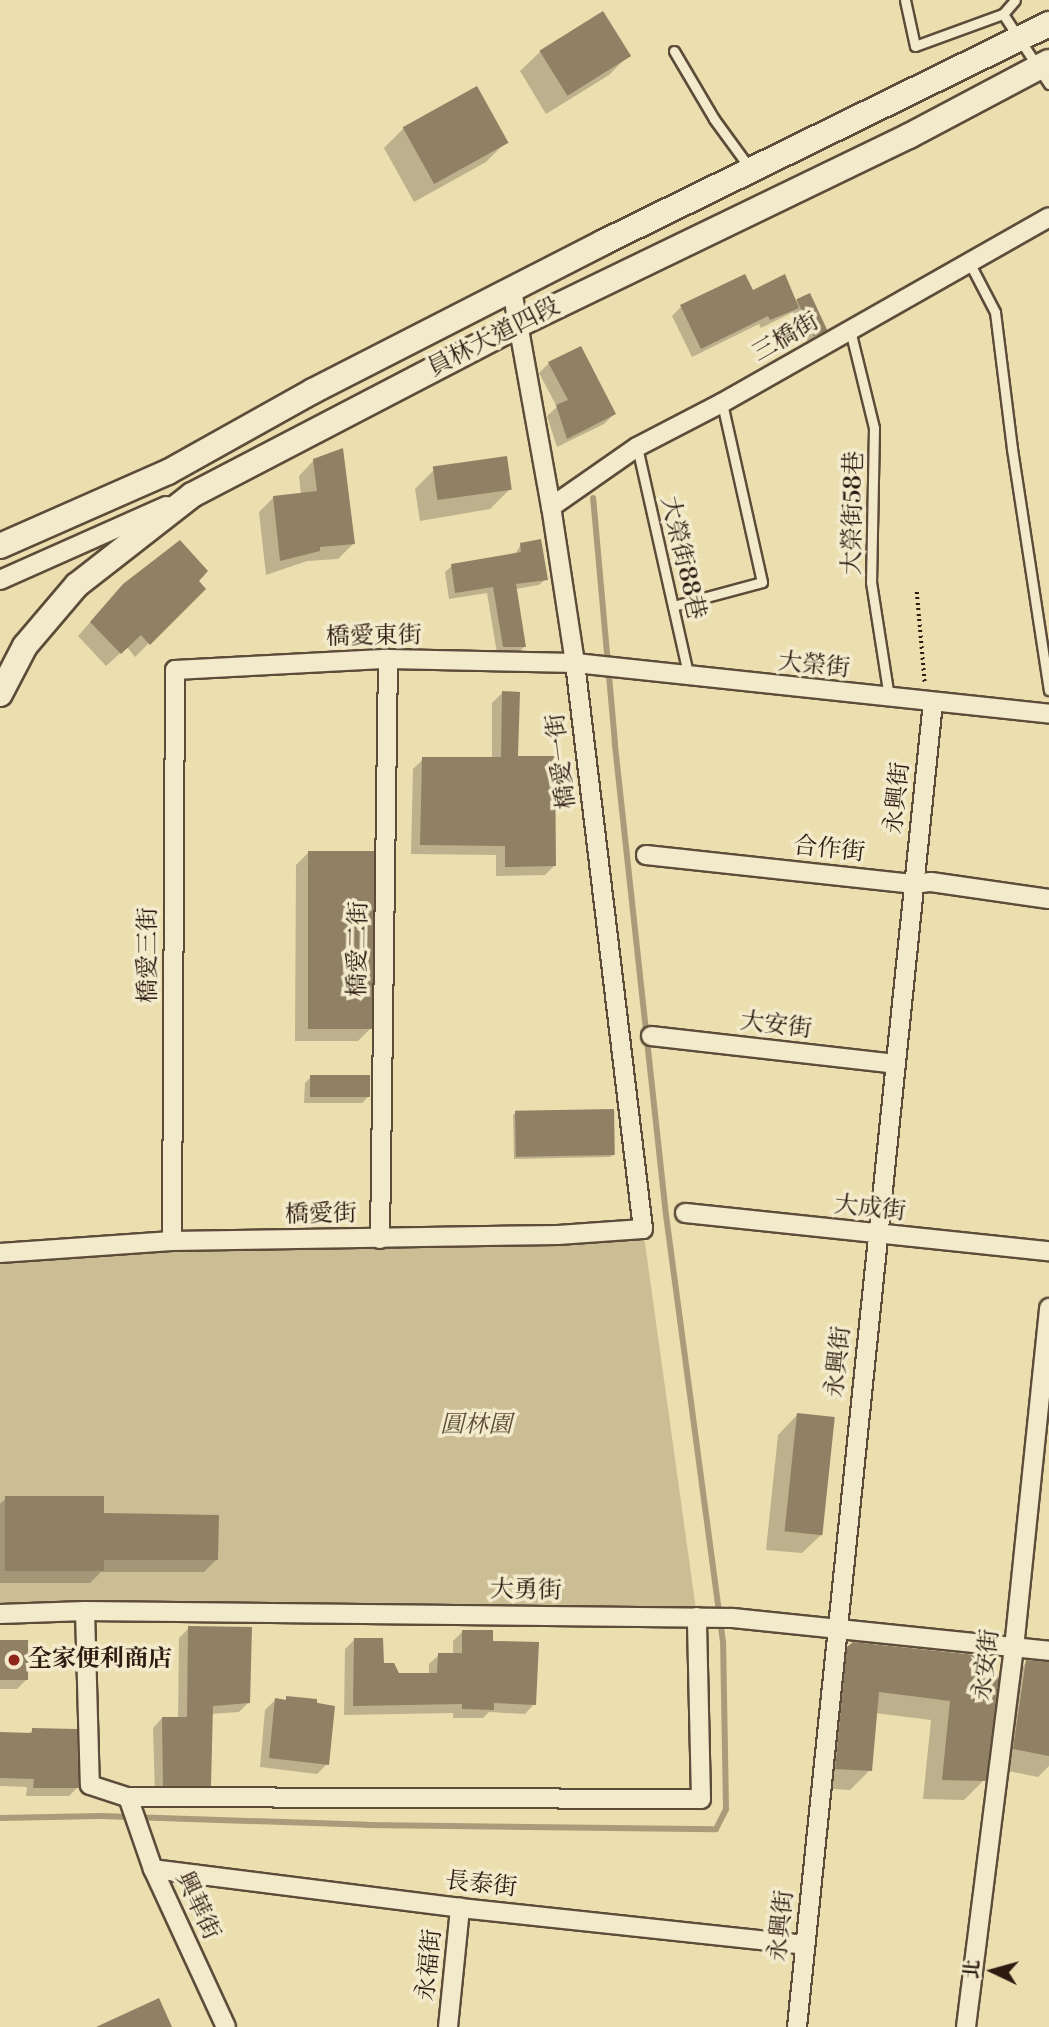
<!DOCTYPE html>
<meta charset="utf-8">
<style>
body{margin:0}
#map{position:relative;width:1049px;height:2027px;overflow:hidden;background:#ebdeaf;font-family:"Libre Bodoni","Noto Serif TC",serif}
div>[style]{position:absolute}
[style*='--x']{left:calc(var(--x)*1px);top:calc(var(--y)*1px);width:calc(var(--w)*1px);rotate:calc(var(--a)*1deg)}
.green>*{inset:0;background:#cbbd94}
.shadow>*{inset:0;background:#0003}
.stream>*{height:6px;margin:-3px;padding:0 3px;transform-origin:3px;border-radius:3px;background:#aa9c7a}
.building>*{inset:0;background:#908064;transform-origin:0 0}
.path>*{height:3.5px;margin-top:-1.75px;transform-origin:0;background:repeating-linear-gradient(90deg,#2d1b12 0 2px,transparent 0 5.5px)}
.roads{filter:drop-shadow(2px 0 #5c4c39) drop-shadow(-2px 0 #5c4c39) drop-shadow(0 2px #5c4c39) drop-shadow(0 -2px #5c4c39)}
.service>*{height:9px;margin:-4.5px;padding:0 4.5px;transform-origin:4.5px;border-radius:4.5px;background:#f2eacb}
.minor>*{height:18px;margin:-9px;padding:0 9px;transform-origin:9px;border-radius:9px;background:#f2eacb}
.secondary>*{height:24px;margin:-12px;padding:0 12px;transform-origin:12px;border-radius:12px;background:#f2eacb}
.dots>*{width:19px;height:19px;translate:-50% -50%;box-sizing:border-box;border:4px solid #f2eacb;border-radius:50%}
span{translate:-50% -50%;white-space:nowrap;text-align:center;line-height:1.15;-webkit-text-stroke:7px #f2eacb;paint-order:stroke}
.street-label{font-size:24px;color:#2d1b12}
.park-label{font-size:24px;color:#5c4c39;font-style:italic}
.poi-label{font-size:24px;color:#2d1b12;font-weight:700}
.left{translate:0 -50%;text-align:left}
.north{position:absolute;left:958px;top:1936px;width:70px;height:70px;-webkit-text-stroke:5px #f2eacb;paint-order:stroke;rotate:275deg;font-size:19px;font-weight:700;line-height:28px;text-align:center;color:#2d1b12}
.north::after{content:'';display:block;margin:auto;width:24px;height:32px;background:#2d1b12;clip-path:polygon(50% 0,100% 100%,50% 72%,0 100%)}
</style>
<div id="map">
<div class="green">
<div style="clip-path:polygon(643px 1229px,697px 1617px,0 1614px,0 1253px)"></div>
</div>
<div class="shadow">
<div style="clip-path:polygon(602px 13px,628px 56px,609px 75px,546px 114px,520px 71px,540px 52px)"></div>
<div style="clip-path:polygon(404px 128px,506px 142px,486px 162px,414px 202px,384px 148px)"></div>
<div style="clip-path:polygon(744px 277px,752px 292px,795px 301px,809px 295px,825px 330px,808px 342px,793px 312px,761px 328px,759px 324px,692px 357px,672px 316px,681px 307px)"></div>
<div style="clip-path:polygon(549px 363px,614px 414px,604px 424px,557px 447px,547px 416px,557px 407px,539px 373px)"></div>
<div style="clip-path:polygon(314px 460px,353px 544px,338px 559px,307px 561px,266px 575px,259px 512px,274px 497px,301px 495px,299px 476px)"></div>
<div style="clip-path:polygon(434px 470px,510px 489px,490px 509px,420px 521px,415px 489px)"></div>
<div style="clip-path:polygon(521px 544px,546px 579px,539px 585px,515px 589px,524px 647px,518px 653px,497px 653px,487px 593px,449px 599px,445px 572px,452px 566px,515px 555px)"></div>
<div style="clip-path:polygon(196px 581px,203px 589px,135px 657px,127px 647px,106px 666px,78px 636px,110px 600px)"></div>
<div style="clip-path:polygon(502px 693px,516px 758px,555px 865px,545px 875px,496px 876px,496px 855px,411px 854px,413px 769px,423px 759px,492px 759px,492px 703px)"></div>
<div style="clip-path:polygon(309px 852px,370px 1029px,358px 1041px,295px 1041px,296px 865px)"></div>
<div style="clip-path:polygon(311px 1077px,368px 1097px,362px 1103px,304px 1103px,305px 1083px)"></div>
<div style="clip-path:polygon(515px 1113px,613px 1155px,610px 1157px,514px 1159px,513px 1115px)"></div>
<div style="clip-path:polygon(797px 1415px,822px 1534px,802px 1553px,766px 1550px,778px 1435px)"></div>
<div style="clip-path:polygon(6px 1498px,102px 1515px,216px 1560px,204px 1572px,101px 1572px,90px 1583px,0 1583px,0 1504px)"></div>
<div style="clip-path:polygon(189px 1628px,248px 1703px,239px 1712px,211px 1714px,210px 1785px,200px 1795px,155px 1794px,153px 1728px,162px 1718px,178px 1719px,179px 1638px)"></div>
<div style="clip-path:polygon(463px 1631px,492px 1643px,534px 1704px,525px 1714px,489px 1712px,483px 1718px,453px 1718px,453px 1713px,344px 1715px,345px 1649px,354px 1640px,398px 1675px,429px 1675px,429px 1664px,439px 1655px,453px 1654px,453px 1641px)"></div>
<div style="clip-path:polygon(0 1642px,27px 1679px,17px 1689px,0 1689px)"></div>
<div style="clip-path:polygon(853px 1644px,997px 1678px,984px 1780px,964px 1800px,923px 1799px,931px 1720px,875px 1713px,870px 1770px,850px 1790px,816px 1788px,828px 1669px)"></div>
<div style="clip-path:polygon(1027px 1662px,1049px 1664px,1049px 1766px,1038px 1777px,994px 1768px,1007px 1682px)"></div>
<div style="clip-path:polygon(287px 1698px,302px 1698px,333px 1707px,327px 1764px,317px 1774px,260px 1767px,265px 1710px,275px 1700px,283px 1702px)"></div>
<div style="clip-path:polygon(33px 1730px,78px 1787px,69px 1796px,26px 1796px,27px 1787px,0 1786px,0 1734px,28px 1734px)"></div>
</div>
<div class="stream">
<div style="--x:0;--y:1818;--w:101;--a:-1.1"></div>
<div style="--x:101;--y:1816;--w:266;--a:1.9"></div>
<div style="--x:367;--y:1825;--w:349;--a:0.7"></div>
<div style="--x:716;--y:1829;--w:22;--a:-63"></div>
<div style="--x:726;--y:1809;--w:167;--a:-91"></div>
<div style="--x:723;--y:1642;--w:431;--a:-97.6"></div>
<div style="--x:666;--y:1215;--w:475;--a:-96.2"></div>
<div style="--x:615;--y:743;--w:246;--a:-95.1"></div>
</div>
<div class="building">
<div style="left:603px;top:11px;width:53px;height:75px;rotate:58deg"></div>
<div style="left:477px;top:86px;width:65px;height:85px;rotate:61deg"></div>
<div style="clip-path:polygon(745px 274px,753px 290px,785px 274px,799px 308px,770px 320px,768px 316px,701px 349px,680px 305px)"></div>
<div style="left:810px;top:293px;width:41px;height:15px;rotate:65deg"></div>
<div style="clip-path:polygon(581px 346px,616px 414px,567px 439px,556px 405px,568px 400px,548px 362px)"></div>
<div style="clip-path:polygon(343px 448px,355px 544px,320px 547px,320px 551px,280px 561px,273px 496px,317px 491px,313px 459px)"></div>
<div style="left:507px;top:456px;width:34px;height:75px;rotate:82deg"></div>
<div style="clip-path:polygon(541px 539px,548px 580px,516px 584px,526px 647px,503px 647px,493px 587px,455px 593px,451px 564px,521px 552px,520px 543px)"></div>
<div style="clip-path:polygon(180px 540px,208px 571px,199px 581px,206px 589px,150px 645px,141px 635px,121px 654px,90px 622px,123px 584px)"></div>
<div style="clip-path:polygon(502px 691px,520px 692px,518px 756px,555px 756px,556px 866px,505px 867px,505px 846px,420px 845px,422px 757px,501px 757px)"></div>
<div style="left:308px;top:851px;width:66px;height:178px"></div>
<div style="left:310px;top:1075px;width:60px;height:22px"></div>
<div style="left:614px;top:1109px;width:46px;height:99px;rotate:89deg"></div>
<div style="left:797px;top:1413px;width:38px;height:119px;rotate:6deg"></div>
<div style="clip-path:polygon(5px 1496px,104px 1496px,104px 1513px,219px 1515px,218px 1560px,104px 1560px,104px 1571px,5px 1571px)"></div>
<div style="clip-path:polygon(188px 1626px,252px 1627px,250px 1703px,213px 1706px,211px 1786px,163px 1786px,162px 1717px,187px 1717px)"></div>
<div style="clip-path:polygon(462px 1630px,493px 1630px,493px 1641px,539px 1642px,536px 1705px,494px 1703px,494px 1710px,462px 1709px,462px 1704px,353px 1706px,354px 1638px,383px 1638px,384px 1663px,394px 1663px,399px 1673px,437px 1673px,438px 1653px,462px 1653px)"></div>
<div style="left:0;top:1640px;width:28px;height:40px"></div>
<div style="clip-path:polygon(853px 1642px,985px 1656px,999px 1678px,986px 1781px,942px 1780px,950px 1701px,879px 1692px,872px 1771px,835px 1769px,847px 1647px)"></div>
<div style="clip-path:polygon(1026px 1660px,1049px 1662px,1049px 1756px,1013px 1749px)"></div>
<div style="clip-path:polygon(286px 1696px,317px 1699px,317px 1703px,335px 1706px,329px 1765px,269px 1758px,275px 1698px,286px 1700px)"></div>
<div style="clip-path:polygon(32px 1728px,77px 1729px,79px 1788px,33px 1788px,34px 1779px,0 1778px,0 1732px,32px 1733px)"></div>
<div style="clip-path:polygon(159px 1998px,172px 2027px,96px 2027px)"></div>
</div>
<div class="path">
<div style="--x:917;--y:592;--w:91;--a:85"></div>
</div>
<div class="roads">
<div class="service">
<div style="--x:905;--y:0;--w:47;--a:77.7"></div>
<div style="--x:915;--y:46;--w:94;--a:-20"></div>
<div style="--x:1003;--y:14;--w:84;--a:56.7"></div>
<div style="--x:1003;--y:14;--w:18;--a:-49"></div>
<div style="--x:674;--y:51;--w:79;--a:59.5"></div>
<div style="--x:714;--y:119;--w:59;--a:53.9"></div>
<div style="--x:969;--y:262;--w:56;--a:62.5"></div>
<div style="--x:995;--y:312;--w:138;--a:82.9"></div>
<div style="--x:1012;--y:449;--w:244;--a:81.3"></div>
<div style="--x:850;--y:330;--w:101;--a:76.2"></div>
<div style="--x:874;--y:428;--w:154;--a:91.1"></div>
<div style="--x:871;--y:582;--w:116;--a:81.1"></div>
<div style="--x:637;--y:447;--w:236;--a:77.3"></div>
<div style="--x:673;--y:606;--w:92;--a:-15.1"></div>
<div style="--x:762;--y:582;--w:183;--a:-102.6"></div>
</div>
<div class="minor">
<div style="--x:551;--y:507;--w:105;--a:-34.9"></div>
<div style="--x:637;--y:447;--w:96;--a:-27.4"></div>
<div style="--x:722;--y:403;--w:376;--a:-29.6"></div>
<div style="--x:0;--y:580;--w:182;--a:-24"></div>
<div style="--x:646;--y:855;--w:270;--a:6.2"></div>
<div style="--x:914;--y:884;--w:17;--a:-7"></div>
<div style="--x:931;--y:882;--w:119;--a:8.2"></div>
<div style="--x:651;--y:1036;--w:246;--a:6.5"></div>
<div style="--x:685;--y:1213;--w:366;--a:6"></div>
<div style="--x:380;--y:1239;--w:580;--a:-89.21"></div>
<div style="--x:172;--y:1241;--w:571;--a:-89.7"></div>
<div style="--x:175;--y:670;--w:213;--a:-3"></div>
<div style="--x:388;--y:659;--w:187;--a:1.2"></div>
<div style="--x:575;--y:663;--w:477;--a:6.1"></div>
<div style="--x:0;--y:1253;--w:172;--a:-4"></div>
<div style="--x:172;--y:1241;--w:386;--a:-0.9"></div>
<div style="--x:558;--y:1235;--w:85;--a:-4"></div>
<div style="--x:643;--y:1229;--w:570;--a:-96.85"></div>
<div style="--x:575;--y:663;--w:158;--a:-98.7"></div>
<div style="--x:551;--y:507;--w:219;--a:-100.2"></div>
<div style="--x:85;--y:1611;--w:174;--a:88.4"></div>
<div style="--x:90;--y:1785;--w:40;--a:18"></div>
<div style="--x:128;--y:1797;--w:76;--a:70.9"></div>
<div style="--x:153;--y:1869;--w:174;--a:65.2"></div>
<div style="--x:0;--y:1614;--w:85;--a:-2"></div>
<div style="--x:85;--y:1611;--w:647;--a:0.62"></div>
<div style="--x:732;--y:1618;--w:319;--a:5.9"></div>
<div style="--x:128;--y:1797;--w:573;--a:0.2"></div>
<div style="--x:701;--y:1799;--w:182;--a:-91.3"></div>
<div style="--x:153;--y:1869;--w:309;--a:7.2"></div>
<div style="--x:460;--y:1908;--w:347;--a:6.1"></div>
<div style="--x:448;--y:2027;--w:120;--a:-84.2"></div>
<div style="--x:797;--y:2027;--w:1331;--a:-84.14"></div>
<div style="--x:966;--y:2027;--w:382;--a:-82.8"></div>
<div style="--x:1014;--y:1648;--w:342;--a:-84.1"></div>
</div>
<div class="secondary">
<div style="--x:0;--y:546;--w:184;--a:-23.8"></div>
<div style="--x:168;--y:472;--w:166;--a:-29.2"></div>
<div style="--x:313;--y:391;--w:325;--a:-27.1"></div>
<div style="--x:602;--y:243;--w:498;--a:-26.1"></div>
<div style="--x:0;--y:694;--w:54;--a:-62.5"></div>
<div style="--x:25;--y:646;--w:80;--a:-49.6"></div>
<div style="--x:77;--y:585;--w:146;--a:-38"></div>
<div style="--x:192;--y:495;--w:370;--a:-27.5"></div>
<div style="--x:520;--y:324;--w:432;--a:-25.8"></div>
<div style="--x:909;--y:136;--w:158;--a:-27.9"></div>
</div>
</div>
<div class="dots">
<div style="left:14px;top:1660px;background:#8f2418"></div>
</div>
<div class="street-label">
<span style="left:494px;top:338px;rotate:-27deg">員林大道四段</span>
<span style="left:786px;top:338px;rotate:-30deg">三橋街</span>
<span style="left:854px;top:513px;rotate:-89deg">大榮街58巷</span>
<span style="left:682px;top:558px;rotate:77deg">大榮街88巷</span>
<span style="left:374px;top:637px;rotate:-1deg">橋愛東街</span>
<span style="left:814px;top:666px;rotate:6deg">大榮街</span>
<span style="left:562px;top:761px;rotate:-97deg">橋愛一街</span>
<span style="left:898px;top:798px;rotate:-84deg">永興街</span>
<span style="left:829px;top:850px;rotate:6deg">合作街</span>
<span style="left:359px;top:949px;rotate:-89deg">橋愛二街</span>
<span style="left:149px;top:955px;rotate:-90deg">橋愛三街</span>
<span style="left:776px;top:1026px;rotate:7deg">大安街</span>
<span style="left:870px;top:1209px;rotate:6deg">大成街</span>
<span style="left:321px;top:1215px;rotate:-1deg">橋愛街</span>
<span style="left:839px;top:1362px;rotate:-84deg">永興街</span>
<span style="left:526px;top:1591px;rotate:1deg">大勇街</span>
<span style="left:987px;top:1665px;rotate:-83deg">永安街</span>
<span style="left:481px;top:1885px;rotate:6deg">長泰街</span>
<span style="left:197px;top:1906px;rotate:65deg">興華街</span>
<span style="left:782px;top:1926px;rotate:-84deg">永興街</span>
<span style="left:430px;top:1965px;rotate:-84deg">永福街</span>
</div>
<div class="park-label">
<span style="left:476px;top:1426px">圓林園</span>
</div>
<div class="poi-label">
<span class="left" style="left:28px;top:1660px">全家便利商店</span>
</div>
<div class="north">北</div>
</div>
